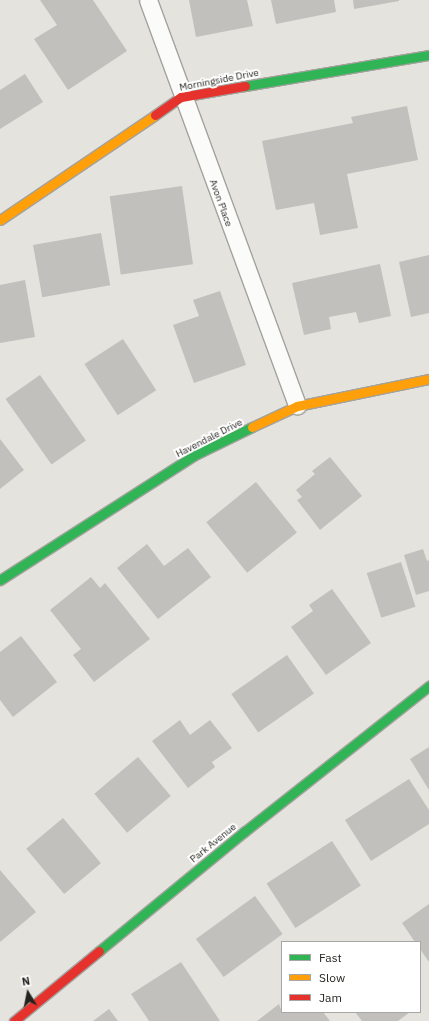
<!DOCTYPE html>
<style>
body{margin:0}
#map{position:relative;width:429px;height:1021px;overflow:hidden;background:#e4e3de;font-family:"IBM Plex Sans",sans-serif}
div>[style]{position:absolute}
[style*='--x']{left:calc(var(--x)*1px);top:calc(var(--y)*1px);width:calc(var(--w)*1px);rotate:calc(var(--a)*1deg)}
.building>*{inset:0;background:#c1c0bc;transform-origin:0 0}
.roads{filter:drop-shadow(1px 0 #a3a29e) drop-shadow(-1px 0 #a3a29e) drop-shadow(0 1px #a3a29e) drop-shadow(0 -1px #a3a29e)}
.street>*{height:17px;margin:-8.5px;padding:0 8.5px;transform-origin:8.5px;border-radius:8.5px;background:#fbfbfa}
.fast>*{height:9px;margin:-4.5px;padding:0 4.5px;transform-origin:4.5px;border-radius:4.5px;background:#30b455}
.slow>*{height:9px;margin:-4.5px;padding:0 4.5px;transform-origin:4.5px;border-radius:4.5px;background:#ff9f0a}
.jam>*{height:9px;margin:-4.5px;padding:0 4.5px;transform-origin:4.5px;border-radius:4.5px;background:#e5322d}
span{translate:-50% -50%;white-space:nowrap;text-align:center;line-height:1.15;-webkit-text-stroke:4px #fff;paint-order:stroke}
.street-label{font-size:10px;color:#24231f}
.legend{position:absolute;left:281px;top:941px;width:140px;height:72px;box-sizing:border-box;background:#fff;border:1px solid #a7a7a5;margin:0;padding:5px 7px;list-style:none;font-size:12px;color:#24231f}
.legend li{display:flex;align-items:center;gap:8px;height:20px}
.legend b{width:20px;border:1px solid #a7a7a5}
.north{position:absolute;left:8px;top:973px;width:40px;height:40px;-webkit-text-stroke:3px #fff;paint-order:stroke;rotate:350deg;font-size:11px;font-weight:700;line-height:16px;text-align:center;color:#24231f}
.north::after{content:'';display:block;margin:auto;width:14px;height:18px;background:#24231f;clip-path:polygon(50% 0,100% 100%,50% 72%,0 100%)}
</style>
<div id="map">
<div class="building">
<div style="clip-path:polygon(40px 0,93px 0,127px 51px,68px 90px,34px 39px,57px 25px)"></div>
<div style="clip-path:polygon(189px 0,247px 0,253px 26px,196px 37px)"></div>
<div style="clip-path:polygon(271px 0,334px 0,336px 12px,276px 24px)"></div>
<div style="clip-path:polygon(353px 0,399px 0,399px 1px,354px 9px)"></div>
<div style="clip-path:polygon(25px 74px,43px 102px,0 129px,0 90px)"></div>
<div style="clip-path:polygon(407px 106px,418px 160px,347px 174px,358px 228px,320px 235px,314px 203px,276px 210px,262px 141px,353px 123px,351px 117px)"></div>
<div style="left:182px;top:186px;width:79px;height:73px;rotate:82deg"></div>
<div style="left:101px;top:233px;width:53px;height:69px;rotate:80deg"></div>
<div style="clip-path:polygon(429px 255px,429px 313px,411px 317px,399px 262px)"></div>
<div style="clip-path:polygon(380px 264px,391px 316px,359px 323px,356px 312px,329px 317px,331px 329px,304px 335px,292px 283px)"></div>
<div style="clip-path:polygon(25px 280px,35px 337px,0 343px,0 285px)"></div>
<div style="clip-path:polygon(220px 291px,246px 365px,194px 383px,173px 325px,199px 316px,193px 300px)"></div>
<div style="left:123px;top:339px;width:61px;height:46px;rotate:57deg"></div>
<div style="left:40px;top:375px;width:80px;height:42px;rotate:55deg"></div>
<div style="clip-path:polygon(0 439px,24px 470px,0 489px)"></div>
<div style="clip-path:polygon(330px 457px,362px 496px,320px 530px,297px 500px,302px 497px,296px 490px,315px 474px,312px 471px)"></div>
<div style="left:256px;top:482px;width:65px;height:64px;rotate:51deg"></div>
<div style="clip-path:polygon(147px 544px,164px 566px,188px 548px,211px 577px,158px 619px,117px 568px)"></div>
<div style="clip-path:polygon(423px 549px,427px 561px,429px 560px,429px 591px,416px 595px,404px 555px)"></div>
<div style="left:401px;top:562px;width:47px;height:36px;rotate:72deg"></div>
<div style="clip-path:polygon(91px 577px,100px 588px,105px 583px,150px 639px,94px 682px,73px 655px,81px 649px,50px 610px)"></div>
<div style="clip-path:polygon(332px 589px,371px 643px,326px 675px,291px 627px,313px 611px,309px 605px)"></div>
<div style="clip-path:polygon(21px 636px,57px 682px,13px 717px,0 700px,0 652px)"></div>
<div style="left:287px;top:655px;width:47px;height:68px;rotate:55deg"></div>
<div style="clip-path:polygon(180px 720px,190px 735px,210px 720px,232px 748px,212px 762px,215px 767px,188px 788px,152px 741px)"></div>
<div style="clip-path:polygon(429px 747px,429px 790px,410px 759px)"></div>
<div style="left:138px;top:757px;width:51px;height:57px;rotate:50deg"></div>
<div style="clip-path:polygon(409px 779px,429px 810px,429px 824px,371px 861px,345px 820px)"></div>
<div style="left:63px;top:818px;width:59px;height:48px;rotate:50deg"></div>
<div style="left:332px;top:841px;width:53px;height:78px;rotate:57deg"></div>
<div style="clip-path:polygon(0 870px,36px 912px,0 942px)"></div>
<div style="left:255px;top:896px;width:47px;height:73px;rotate:54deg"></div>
<div style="clip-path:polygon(429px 904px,429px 962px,420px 949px,420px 942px,415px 942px,402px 923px)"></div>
<div style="clip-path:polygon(181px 962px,220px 1021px,149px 1021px,131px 994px)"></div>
<div style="clip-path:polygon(279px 1004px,282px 1012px,285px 1013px,323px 1012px,330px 1021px,257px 1021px)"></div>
<div style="clip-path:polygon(109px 1009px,118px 1021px,93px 1021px)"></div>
<div style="clip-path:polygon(355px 1012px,410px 1012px,398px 1021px,362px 1021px)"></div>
</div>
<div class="roads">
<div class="street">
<div style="--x:148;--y:0;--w:432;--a:69.8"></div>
</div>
<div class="fast">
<div style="--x:245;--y:86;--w:187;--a:-9.6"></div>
<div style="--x:0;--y:580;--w:229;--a:-32.7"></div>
<div style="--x:193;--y:456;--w:66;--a:-26.2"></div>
<div style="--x:99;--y:951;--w:188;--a:-39.4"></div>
<div style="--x:244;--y:832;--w:236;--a:-38.3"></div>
</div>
<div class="slow">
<div style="--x:0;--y:220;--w:187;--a:-34.1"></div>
<div style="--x:252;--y:427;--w:50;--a:-25"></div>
<div style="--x:297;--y:406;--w:135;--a:-11.6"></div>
</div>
<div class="jam">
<div style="--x:155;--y:115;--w:32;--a:-35"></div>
<div style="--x:181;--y:97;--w:65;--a:-9.8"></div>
<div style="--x:14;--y:1021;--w:110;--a:-39.5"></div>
</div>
</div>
<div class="street-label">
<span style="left:219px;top:80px;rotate:-11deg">Morningside Drive</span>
<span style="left:221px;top:203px;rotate:70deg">Avon Place</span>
<span style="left:209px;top:438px;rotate:-27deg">Havendale Drive</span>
<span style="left:213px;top:843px;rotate:-39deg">Park Avenue</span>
</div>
<ul class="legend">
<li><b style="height:5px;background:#30b455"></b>Fast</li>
<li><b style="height:5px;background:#ff9f0a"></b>Slow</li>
<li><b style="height:5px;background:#e5322d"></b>Jam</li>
</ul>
<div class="north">N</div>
</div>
